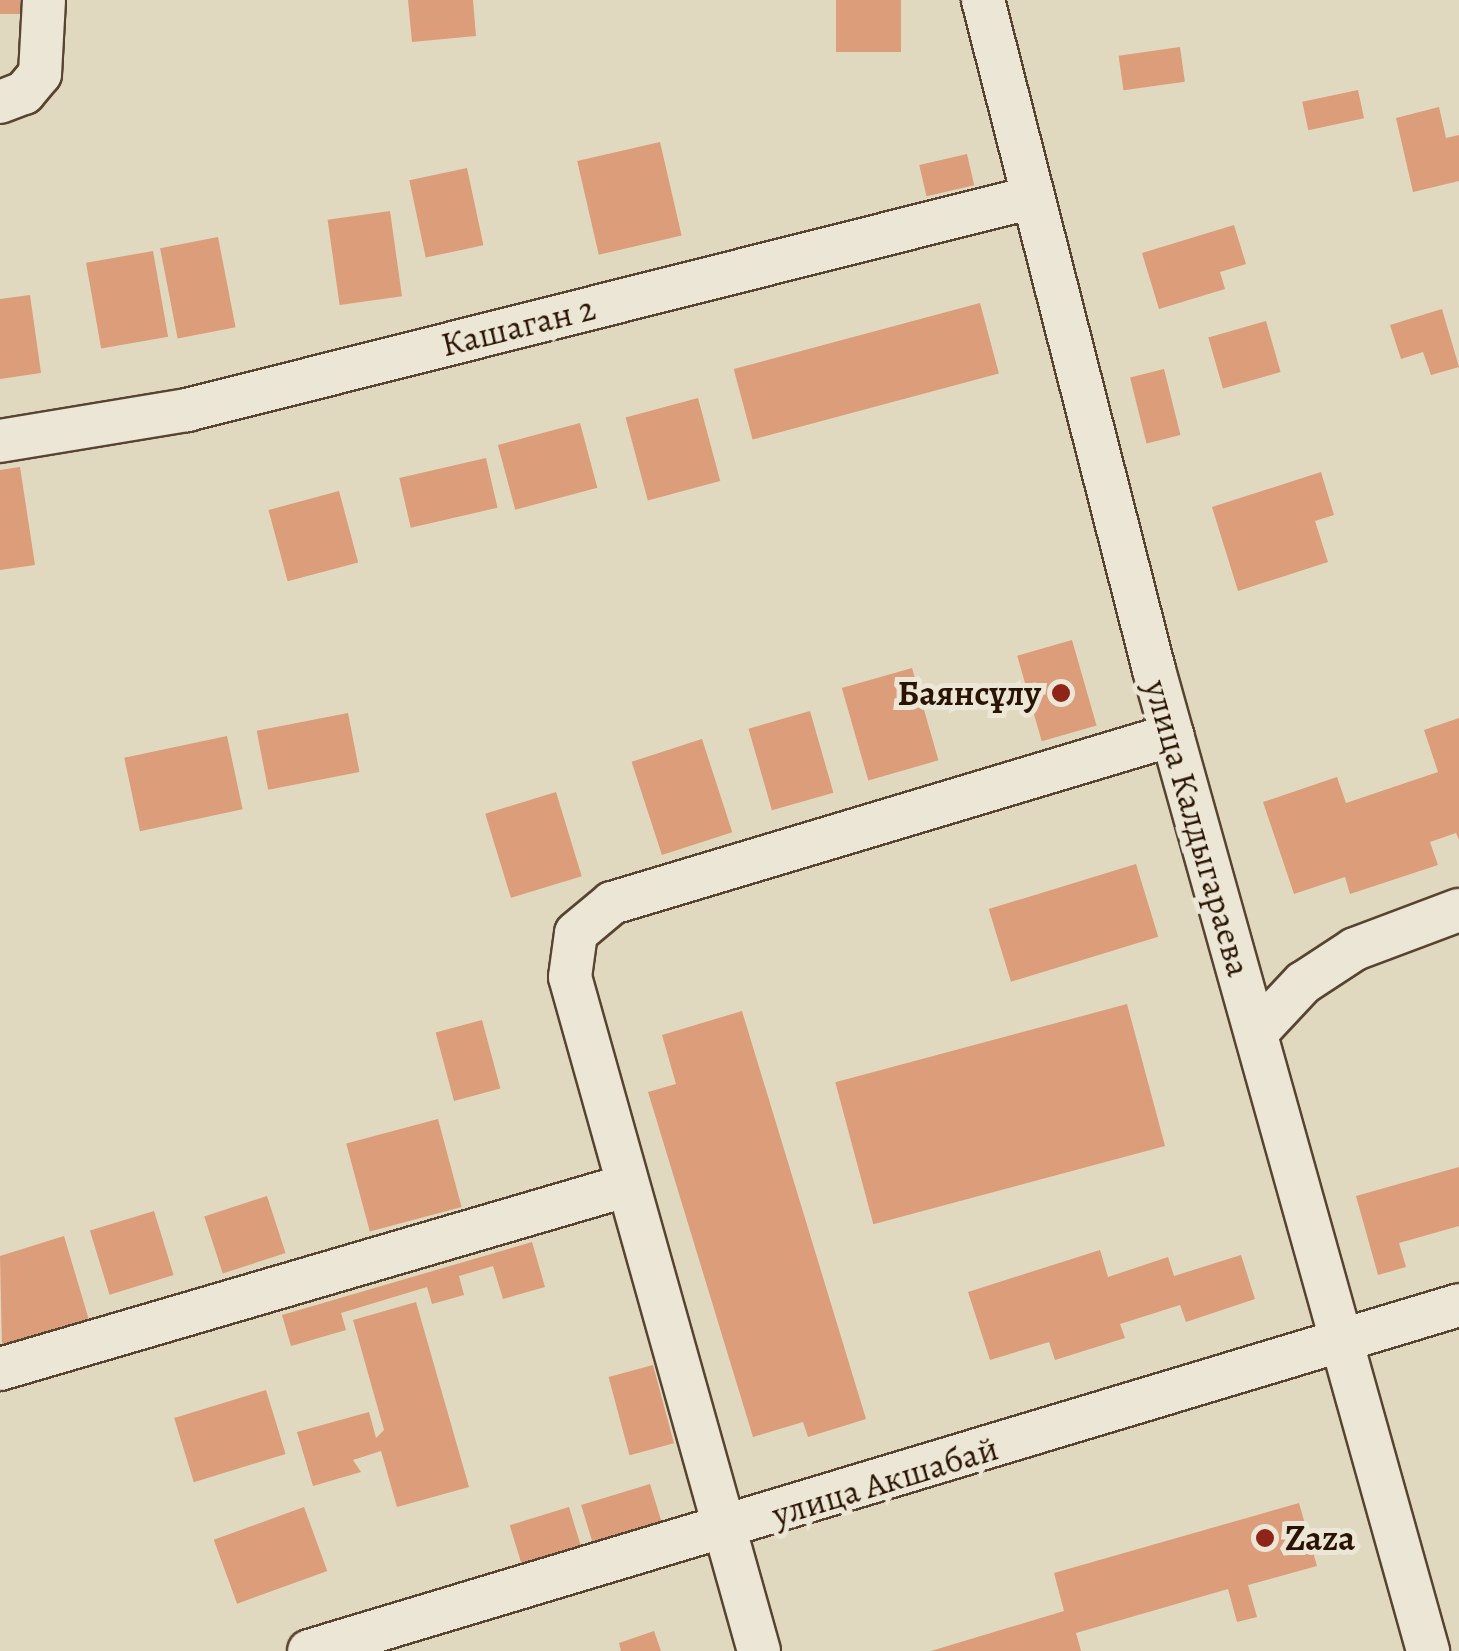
<!DOCTYPE html>
<meta charset="utf-8">
<style>
body{margin:0}
#map{position:relative;width:1459px;height:1651px;overflow:hidden;background:#e0d9bf;font-family:Alegreya,serif}
div>[style]{position:absolute}
[style*='--x']{left:calc(var(--x)*1px);top:calc(var(--y)*1px);width:calc(var(--w)*1px);rotate:calc(var(--a)*1deg)}
.building>*{inset:0;background:#db9d7a;transform-origin:0 0}
.roads{filter:drop-shadow(2px 0 #584430) drop-shadow(-2px 0 #584430) drop-shadow(0 2px #584430) drop-shadow(0 -2px #584430)}
.minor>*{height:42px;margin:-21px;padding:0 21px;transform-origin:21px;border-radius:21px;background:#ebe6d5}
.dots>*{width:28px;height:28px;translate:-50% -50%;box-sizing:border-box;border:5px solid #ebe6d5;border-radius:50%}
span{translate:-50% -50%;white-space:nowrap;text-align:center;line-height:1.15;-webkit-text-stroke:10px #ebe6d5;paint-order:stroke}
.street-label{font-size:35px;color:#2a1300}
.poi-label{font-size:35px;color:#2a1300;font-weight:700}
.right{translate:-100% -50%;text-align:right}
.left{translate:0 -50%;text-align:left}
</style>
<div id="map">
<div class="building">
<div style="left:0;top:0;width:25px;height:14px"></div>
<div style="clip-path:polygon(408px 0,473px 0,476px 36px,412px 42px)"></div>
<div style="left:836px;top:0;width:65px;height:52px"></div>
<div style="left:1180px;top:47px;width:35px;height:62px;rotate:82deg"></div>
<div style="left:1358px;top:90px;width:29px;height:57px;rotate:78deg"></div>
<div style="clip-path:polygon(1439px 107px,1446px 138px,1459px 135px,1459px 181px,1413px 192px,1396px 118px)"></div>
<div style="left:660px;top:142px;width:96px;height:85px;rotate:77deg"></div>
<div style="left:967px;top:154px;width:32px;height:49px;rotate:77deg"></div>
<div style="left:467px;top:168px;width:79px;height:59px;rotate:78deg"></div>
<div style="left:390px;top:211px;width:86px;height:63px;rotate:82deg"></div>
<div style="clip-path:polygon(1234px 225px,1246px 264px,1220px 272px,1225px 289px,1159px 309px,1142px 253px)"></div>
<div style="left:218px;top:237px;width:92px;height:59px;rotate:79deg"></div>
<div style="left:153px;top:251px;width:87px;height:68px;rotate:80deg"></div>
<div style="clip-path:polygon(30px 295px,41px 373px,0 379px,0 299px)"></div>
<div style="left:980px;top:303px;width:73px;height:255px;rotate:75deg"></div>
<div style="clip-path:polygon(1442px 309px,1459px 367px,1431px 375px,1423px 352px,1401px 359px,1390px 325px)"></div>
<div style="left:1266px;top:321px;width:53px;height:60px;rotate:74deg"></div>
<div style="left:1164px;top:369px;width:68px;height:35px;rotate:76deg"></div>
<div style="left:698px;top:398px;width:86px;height:75px;rotate:75deg"></div>
<div style="left:580px;top:423px;width:67px;height:85px;rotate:75deg"></div>
<div style="left:486px;top:458px;width:51px;height:89px;rotate:77deg"></div>
<div style="clip-path:polygon(20px 467px,35px 565px,0 570px,0 470px)"></div>
<div style="clip-path:polygon(1321px 472px,1334px 515px,1315px 521px,1328px 562px,1238px 591px,1212px 507px)"></div>
<div style="left:339px;top:491px;width:74px;height:73px;rotate:75deg"></div>
<div style="left:1072px;top:640px;width:89px;height:57px;rotate:74deg"></div>
<div style="left:912px;top:668px;width:96px;height:73px;rotate:74deg"></div>
<div style="left:810px;top:711px;width:85px;height:64px;rotate:74deg"></div>
<div style="left:348px;top:713px;width:60px;height:93px;rotate:79deg"></div>
<div style="clip-path:polygon(1459px 718px,1459px 840px,1456px 833px,1430px 842px,1438px 865px,1350px 894px,1345px 877px,1294px 894px,1263px 802px,1337px 777px,1346px 803px,1438px 772px,1424px 730px)"></div>
<div style="left:227px;top:736px;width:75px;height:105px;rotate:78deg"></div>
<div style="left:702px;top:739px;width:98px;height:74px;rotate:72deg"></div>
<div style="left:556px;top:792px;width:88px;height:74px;rotate:73deg"></div>
<div style="left:1136px;top:864px;width:76px;height:154px;rotate:73deg"></div>
<div style="left:1127px;top:1004px;width:147px;height:302px;rotate:75deg"></div>
<div style="clip-path:polygon(742px 1011px,866px 1419px,808px 1437px,803px 1422px,753px 1437px,648px 1092px,676px 1084px,662px 1035px)"></div>
<div style="left:482px;top:1020px;width:71px;height:48px;rotate:75deg"></div>
<div style="left:438px;top:1119px;width:91px;height:95px;rotate:75deg"></div>
<div style="clip-path:polygon(1459px 1167px,1459px 1226px,1399px 1243px,1406px 1267px,1378px 1275px,1356px 1196px)"></div>
<div style="left:267px;top:1196px;width:60px;height:66px;rotate:72deg"></div>
<div style="left:154px;top:1211px;width:67px;height:67px;rotate:73deg"></div>
<div style="clip-path:polygon(64px 1236px,89px 1320px,2px 1347px,0 1256px)"></div>
<div style="clip-path:polygon(532px 1242px,545px 1287px,503px 1299px,493px 1266px,459px 1276px,464px 1295px,432px 1304px,427px 1287px,341px 1313px,346px 1330px,291px 1346px,282px 1315px)"></div>
<div style="clip-path:polygon(1100px 1250px,1108px 1277px,1168px 1257px,1174px 1276px,1241px 1255px,1255px 1299px,1186px 1322px,1180px 1305px,1120px 1324px,1125px 1338px,1055px 1360px,1049px 1342px,990px 1360px,968px 1292px)"></div>
<div style="clip-path:polygon(416px 1302px,469px 1487px,397px 1507px,381px 1451px,353px 1460px,361px 1472px,313px 1486px,297px 1432px,369px 1412px,376px 1438px,384px 1430px,353px 1320px)"></div>
<div style="left:653px;top:1365px;width:81px;height:46px;rotate:75deg"></div>
<div style="left:266px;top:1390px;width:67px;height:96px;rotate:73deg"></div>
<div style="left:650px;top:1484px;width:55px;height:72px;rotate:73deg"></div>
<div style="clip-path:polygon(1299px 1503px,1317px 1566px,1248px 1585px,1257px 1617px,1237px 1622px,1228px 1589px,1076px 1633px,1081px 1651px,931px 1651px,1064px 1611px,1054px 1573px)"></div>
<div style="left:304px;top:1507px;width:68px;height:96px;rotate:70deg"></div>
<div style="left:569px;top:1507px;width:51px;height:62px;rotate:73deg"></div>
<div style="clip-path:polygon(654px 1631px,661px 1651px,621px 1651px,619px 1643px)"></div>
</div>
<div class="roads">
<div class="minor">
<div style="--x:983;--y:0;--w:691;--a:75.68"></div>
<div style="--x:1154;--y:670;--w:1019;--a:74.39"></div>
<div style="--x:0;--y:102;--w:26;--a:-21"></div>
<div style="--x:24;--y:93;--w:25;--a:-50"></div>
<div style="--x:40;--y:74;--w:74;--a:-86.9"></div>
<div style="--x:0;--y:441;--w:190;--a:-9.4"></div>
<div style="--x:187;--y:410;--w:872;--a:-14.13"></div>
<div style="--x:1256;--y:1033;--w:69;--a:-46.8"></div>
<div style="--x:1303;--y:983;--w:62;--a:-33.2"></div>
<div style="--x:1355;--y:949;--w:111;--a:-20.6"></div>
<div style="--x:0;--y:1369;--w:651;--a:-16.32"></div>
<div style="--x:309;--y:1651;--w:1201;--a:-16.74"></div>
<div style="--x:759;--y:1651;--w:700;--a:-105.66"></div>
<div style="--x:570;--y:977;--w:44;--a:-82.2"></div>
<div style="--x:576;--y:933;--w:47;--a:-39.8"></div>
<div style="--x:612;--y:903;--w:585;--a:-16.7"></div>
</div>
</div>
<div class="dots">
<div style="left:1061px;top:693px;background:#8f2418"></div>
<div style="left:1265px;top:1538px;background:#8f2418"></div>
</div>
<div class="street-label">
<span style="left:518px;top:326px;rotate:-14deg">Кашаган 2</span>
<span style="left:1198px;top:828px;rotate:74deg">улица Калдыгараева</span>
<span style="left:885px;top:1481px;rotate:-17deg">улица Акшабай</span>
</div>
<div class="poi-label">
<span class="right" style="left:1041px;top:693px">Баянсұлу</span>
<span class="left" style="left:1285px;top:1538px">Zaza</span>
</div>
</div>
